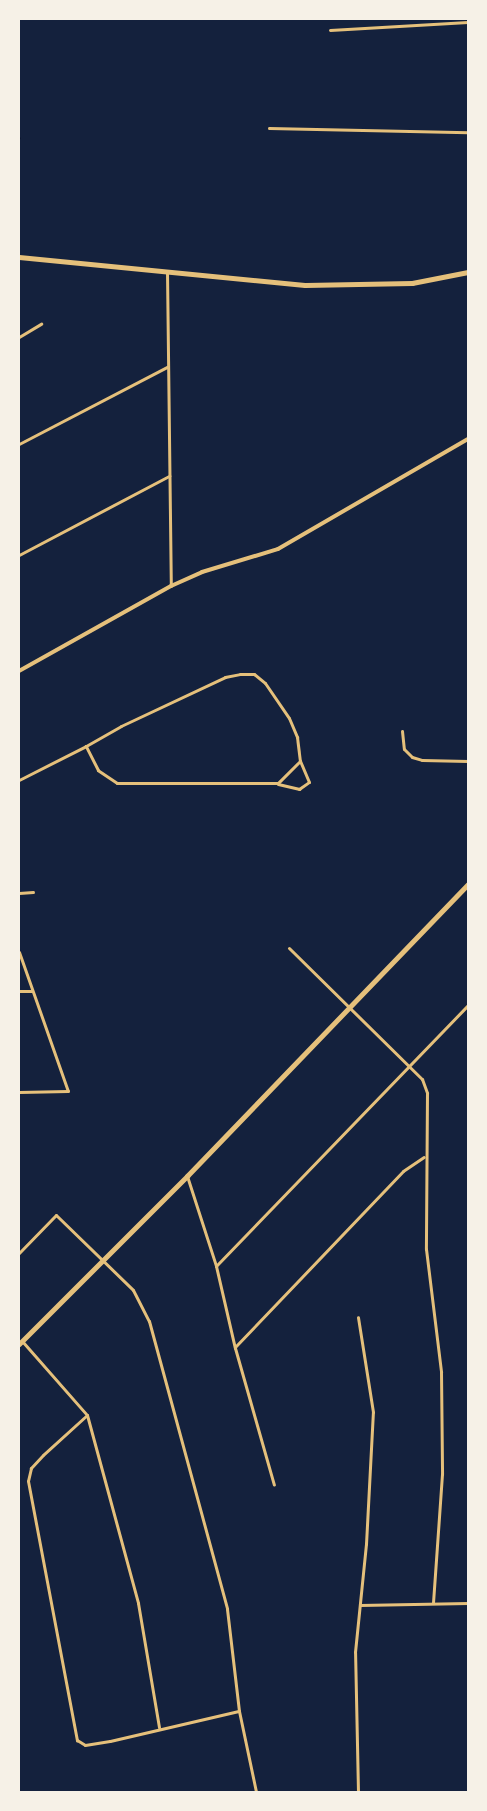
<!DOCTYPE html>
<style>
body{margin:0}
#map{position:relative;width:487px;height:1811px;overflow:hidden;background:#14213d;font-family:Signika,sans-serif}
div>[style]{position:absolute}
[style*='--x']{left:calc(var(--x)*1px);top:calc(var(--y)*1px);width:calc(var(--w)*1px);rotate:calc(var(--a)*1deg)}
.stream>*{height:2px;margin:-1px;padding:0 1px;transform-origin:1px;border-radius:1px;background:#0b132b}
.minor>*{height:3px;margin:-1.5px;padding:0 1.5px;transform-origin:1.5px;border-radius:1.5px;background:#e5c07b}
.tertiary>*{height:4px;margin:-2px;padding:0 2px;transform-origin:2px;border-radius:2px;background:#e5c07b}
.primary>*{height:5px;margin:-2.5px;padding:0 2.5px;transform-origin:2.5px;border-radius:2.5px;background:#e5c07b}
.trunk>*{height:5px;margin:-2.5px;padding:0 2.5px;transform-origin:2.5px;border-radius:2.5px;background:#e5c07b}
span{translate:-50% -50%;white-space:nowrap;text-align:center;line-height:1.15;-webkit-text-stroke:4px #f6f1e7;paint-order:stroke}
.frame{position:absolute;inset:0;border:20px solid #f6f1e7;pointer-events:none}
</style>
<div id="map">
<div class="stream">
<div style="--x:19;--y:139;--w:1;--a:-45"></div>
</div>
<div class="minor">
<div style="--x:330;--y:30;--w:138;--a:-3.3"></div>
<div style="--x:269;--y:128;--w:199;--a:1.2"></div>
<div style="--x:167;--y:272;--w:314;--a:89.3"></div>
<div style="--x:19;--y:337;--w:26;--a:-31"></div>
<div style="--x:19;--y:444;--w:167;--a:-27.5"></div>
<div style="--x:19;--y:555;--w:170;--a:-27.8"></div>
<div style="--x:240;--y:674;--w:14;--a:0"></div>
<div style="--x:254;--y:674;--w:14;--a:39"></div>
<div style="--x:265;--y:683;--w:42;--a:55.6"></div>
<div style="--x:289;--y:718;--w:21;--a:67"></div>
<div style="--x:297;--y:737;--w:24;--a:83"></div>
<div style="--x:300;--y:761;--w:31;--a:135"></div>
<div style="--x:278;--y:783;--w:161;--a:180"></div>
<div style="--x:117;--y:783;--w:23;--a:-146"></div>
<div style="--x:98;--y:770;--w:27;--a:-117"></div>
<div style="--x:86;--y:746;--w:40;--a:-29.7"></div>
<div style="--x:121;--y:726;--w:115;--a:-25.2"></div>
<div style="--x:225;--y:677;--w:15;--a:-11"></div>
<div style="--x:402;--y:731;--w:18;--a:84"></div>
<div style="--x:404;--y:749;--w:11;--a:45"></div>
<div style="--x:412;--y:757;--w:10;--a:17"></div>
<div style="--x:422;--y:760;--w:46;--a:1.2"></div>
<div style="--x:19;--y:780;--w:75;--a:-26.9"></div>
<div style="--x:278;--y:784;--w:22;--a:13"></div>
<div style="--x:299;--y:789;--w:12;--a:-35"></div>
<div style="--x:309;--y:782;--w:23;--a:-113"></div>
<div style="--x:19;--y:893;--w:14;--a:-4"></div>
<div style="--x:289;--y:948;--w:187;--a:44.6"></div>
<div style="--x:422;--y:1079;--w:15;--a:70"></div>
<div style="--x:427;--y:1093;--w:156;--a:90.4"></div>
<div style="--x:426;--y:1249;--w:124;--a:83"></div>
<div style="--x:441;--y:1372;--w:102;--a:89.4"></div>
<div style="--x:442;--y:1474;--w:129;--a:94"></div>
<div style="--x:19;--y:952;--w:147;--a:70.6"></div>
<div style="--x:68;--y:1091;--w:49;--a:178.8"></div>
<div style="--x:19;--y:991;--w:13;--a:0"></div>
<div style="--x:187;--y:1176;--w:95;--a:72.1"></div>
<div style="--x:216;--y:1266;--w:84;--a:77"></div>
<div style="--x:235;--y:1348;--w:142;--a:74.1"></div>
<div style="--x:19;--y:1253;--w:53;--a:-45.8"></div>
<div style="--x:56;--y:1215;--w:107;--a:44.2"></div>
<div style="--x:133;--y:1290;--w:35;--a:63"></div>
<div style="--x:149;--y:1321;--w:298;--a:74.8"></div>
<div style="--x:227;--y:1609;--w:103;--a:83.3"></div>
<div style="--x:239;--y:1711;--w:83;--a:78.1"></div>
<div style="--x:216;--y:1266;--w:363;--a:-46"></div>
<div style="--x:22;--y:1341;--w:98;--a:48.7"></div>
<div style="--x:87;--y:1415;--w:195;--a:74.8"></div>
<div style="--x:138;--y:1603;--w:126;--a:80.4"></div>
<div style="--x:235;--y:1347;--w:243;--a:-46.3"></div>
<div style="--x:403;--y:1171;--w:25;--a:-34"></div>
<div style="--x:87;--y:1415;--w:59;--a:137.7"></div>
<div style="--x:43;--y:1455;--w:18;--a:133"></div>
<div style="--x:31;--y:1468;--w:13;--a:103"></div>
<div style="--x:28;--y:1481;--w:264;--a:79.3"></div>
<div style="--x:77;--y:1740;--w:9;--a:32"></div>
<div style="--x:85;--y:1745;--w:25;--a:-9"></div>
<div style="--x:110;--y:1741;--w:132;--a:-13.1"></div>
<div style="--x:360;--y:1605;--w:108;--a:-1.1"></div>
<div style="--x:358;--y:1792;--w:140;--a:-91.2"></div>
<div style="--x:355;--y:1652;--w:109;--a:-84.2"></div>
<div style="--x:366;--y:1544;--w:132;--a:-87"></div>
<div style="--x:373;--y:1412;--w:96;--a:-99"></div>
</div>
<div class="tertiary">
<div style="--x:19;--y:671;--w:174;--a:-29.2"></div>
<div style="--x:171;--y:586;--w:34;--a:-24"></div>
<div style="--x:202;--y:572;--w:79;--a:-16.8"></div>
<div style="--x:278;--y:549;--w:220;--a:-30.1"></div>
</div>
<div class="primary">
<div style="--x:19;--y:257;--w:287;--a:5.6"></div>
<div style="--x:305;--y:285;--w:107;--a:-1.1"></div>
<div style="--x:412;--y:283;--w:57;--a:-11.1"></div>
</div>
<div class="trunk">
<div style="--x:19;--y:1344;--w:238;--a:-45"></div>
<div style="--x:187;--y:1176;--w:405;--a:-46.1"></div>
</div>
<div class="frame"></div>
</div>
